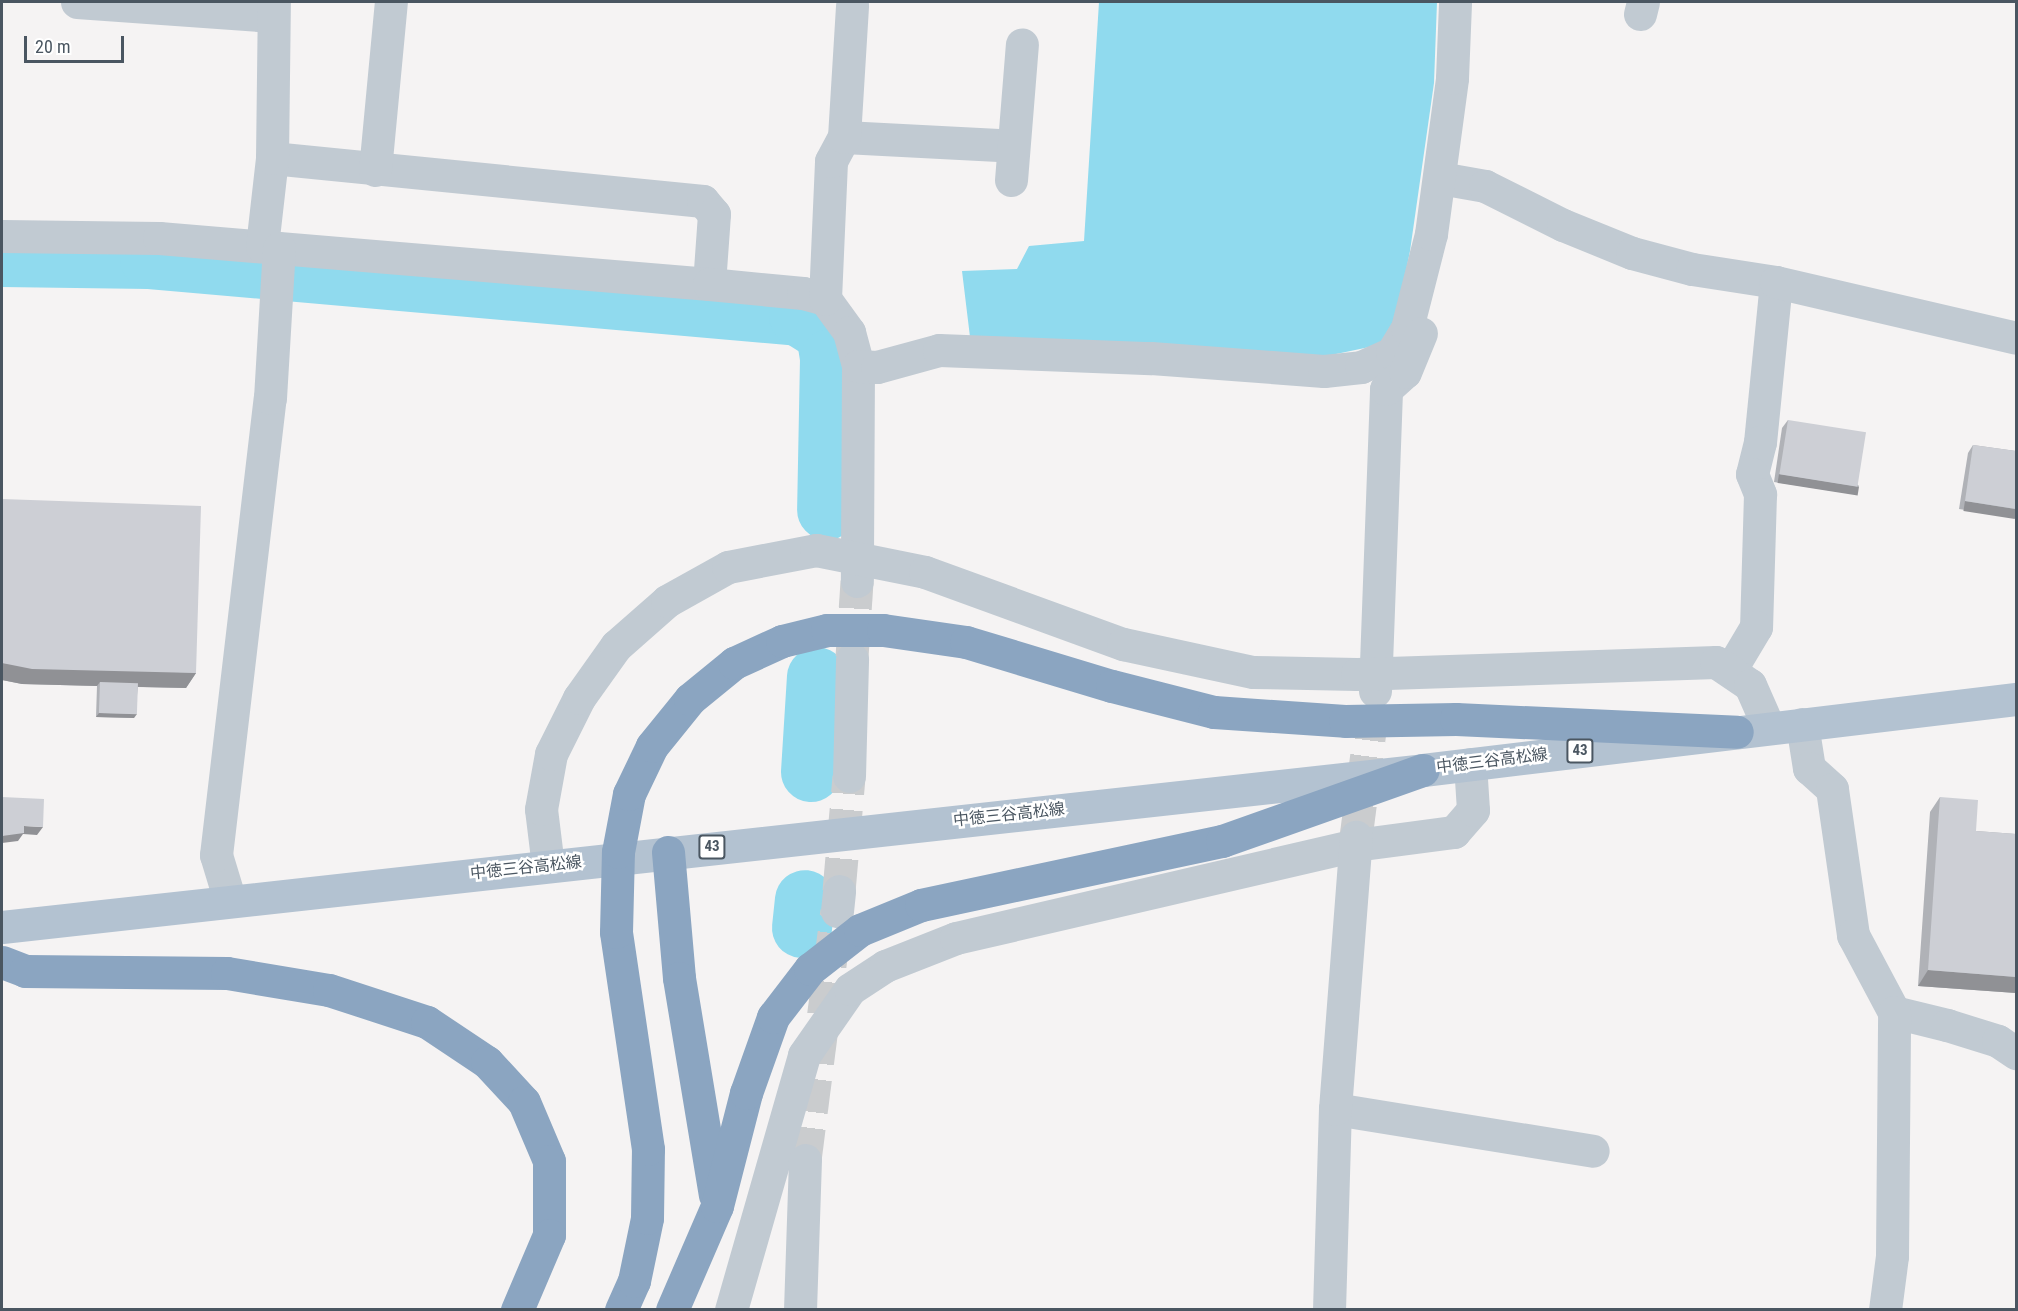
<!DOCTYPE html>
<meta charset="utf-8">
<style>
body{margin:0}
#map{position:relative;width:2018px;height:1311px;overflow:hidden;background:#f5f3f3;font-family:"Roboto Condensed","Noto Sans JP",sans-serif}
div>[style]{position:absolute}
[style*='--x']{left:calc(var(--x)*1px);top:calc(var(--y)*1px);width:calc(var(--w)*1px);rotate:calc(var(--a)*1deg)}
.water>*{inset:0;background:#90daee}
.river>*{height:60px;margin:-30px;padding:0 30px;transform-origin:30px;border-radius:30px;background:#90daee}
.minor-tunnel>*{height:33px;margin-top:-16.5px;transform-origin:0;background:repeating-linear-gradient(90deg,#caccce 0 33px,transparent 0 49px)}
.minor>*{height:33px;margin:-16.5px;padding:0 16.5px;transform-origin:16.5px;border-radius:16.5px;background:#c1cad2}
.major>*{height:33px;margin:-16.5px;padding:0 16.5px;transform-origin:16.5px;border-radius:16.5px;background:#b3c2d1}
.highway>*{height:33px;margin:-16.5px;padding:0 16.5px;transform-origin:16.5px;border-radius:16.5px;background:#8ba5c1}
.wall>*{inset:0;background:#b0b2b7}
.shaded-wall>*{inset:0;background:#909195;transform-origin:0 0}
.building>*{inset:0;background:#cdcfd5;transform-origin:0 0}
span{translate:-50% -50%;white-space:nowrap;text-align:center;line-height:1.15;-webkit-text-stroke:5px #fff;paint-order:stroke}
.shield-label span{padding:2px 4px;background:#fff;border:2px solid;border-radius:4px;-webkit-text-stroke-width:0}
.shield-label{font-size:15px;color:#4a5661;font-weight:700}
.street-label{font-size:16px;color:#4a5661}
.frame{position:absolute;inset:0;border:3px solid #4a5661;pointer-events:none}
.scale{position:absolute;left:24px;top:36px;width:100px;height:27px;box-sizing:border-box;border:3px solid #4a5661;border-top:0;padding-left:8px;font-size:18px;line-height:21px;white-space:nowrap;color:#4a5661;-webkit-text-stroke:4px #fff;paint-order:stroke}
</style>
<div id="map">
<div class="water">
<div style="clip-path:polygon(1099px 2px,1437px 2px,1434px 83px,1410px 251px,1397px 316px,1379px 345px,1317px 358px,970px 337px,962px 271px,1017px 269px,1029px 246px,1084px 241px)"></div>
</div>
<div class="river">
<div style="--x:2;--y:257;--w:148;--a:0.8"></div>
<div style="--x:150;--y:259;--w:651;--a:5.02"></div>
<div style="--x:799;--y:316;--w:32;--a:32"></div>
<div style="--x:826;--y:333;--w:26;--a:81"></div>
<div style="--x:830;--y:359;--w:151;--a:91.1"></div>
<div style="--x:811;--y:772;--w:95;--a:-86.4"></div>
<div style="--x:802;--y:928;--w:28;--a:-84"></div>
</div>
<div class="minor-tunnel">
<div style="--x:852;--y:657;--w:76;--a:-86.2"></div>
<div style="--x:1356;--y:837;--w:145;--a:-82.5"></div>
<div style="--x:839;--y:891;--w:115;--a:-85"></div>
<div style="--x:805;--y:1160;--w:251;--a:-82.7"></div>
</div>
<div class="minor">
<div style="--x:77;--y:2;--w:196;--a:4.1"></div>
<div style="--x:1640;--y:14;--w:12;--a:-76"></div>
<div style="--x:844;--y:137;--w:169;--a:3"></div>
<div style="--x:272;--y:158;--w:433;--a:5.7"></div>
<div style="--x:703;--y:201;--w:17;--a:50"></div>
<div style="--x:714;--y:214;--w:70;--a:94.1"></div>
<div style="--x:375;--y:170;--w:169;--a:-84.6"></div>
<div style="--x:1440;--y:178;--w:46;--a:10.1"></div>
<div style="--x:1485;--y:186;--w:87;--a:26.6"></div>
<div style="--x:1563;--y:225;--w:74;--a:22.1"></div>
<div style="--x:1632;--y:253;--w:62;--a:14.9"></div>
<div style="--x:1692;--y:269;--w:85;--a:8.8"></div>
<div style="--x:1776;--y:282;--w:161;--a:95.7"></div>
<div style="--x:1760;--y:442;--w:33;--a:104"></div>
<div style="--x:1752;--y:474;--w:22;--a:68"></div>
<div style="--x:1760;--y:494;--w:133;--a:91.7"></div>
<div style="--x:1756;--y:627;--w:49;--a:120.8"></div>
<div style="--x:1011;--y:180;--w:136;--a:-85.4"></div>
<div style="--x:2;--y:236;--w:157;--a:0.7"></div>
<div style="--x:159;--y:238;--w:552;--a:4.78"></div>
<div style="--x:709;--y:284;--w:94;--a:5.5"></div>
<div style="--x:803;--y:293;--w:23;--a:15"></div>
<div style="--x:825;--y:299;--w:41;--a:54"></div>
<div style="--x:849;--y:332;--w:35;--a:75"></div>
<div style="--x:858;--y:366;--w:215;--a:90.3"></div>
<div style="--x:262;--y:246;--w:89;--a:-83.5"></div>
<div style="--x:272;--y:158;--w:156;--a:-89.3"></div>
<div style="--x:1776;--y:282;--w:246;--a:13.1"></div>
<div style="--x:825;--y:299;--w:138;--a:-87.5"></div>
<div style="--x:831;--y:161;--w:27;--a:-62"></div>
<div style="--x:844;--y:137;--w:132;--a:-86.5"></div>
<div style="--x:858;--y:366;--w:19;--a:3"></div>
<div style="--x:877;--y:367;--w:64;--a:-15.3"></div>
<div style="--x:939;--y:350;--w:212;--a:2.2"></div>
<div style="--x:1151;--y:358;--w:173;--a:4.3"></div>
<div style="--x:1324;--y:371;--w:37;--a:-6"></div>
<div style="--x:1361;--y:367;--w:34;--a:-24"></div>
<div style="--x:1392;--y:353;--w:29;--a:-59"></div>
<div style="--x:1407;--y:328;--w:97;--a:-75.7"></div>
<div style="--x:1431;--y:234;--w:157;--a:-82.3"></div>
<div style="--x:1452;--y:78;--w:76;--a:-87.7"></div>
<div style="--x:1375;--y:691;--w:302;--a:-87.9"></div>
<div style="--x:1386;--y:389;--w:25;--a:-42"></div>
<div style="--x:1405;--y:372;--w:42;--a:-67.7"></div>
<div style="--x:1802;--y:724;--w:45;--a:81"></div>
<div style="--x:1809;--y:768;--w:31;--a:42"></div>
<div style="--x:1832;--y:789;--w:148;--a:81.8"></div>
<div style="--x:1853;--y:935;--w:87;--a:62"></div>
<div style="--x:1894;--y:1012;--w:55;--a:13.8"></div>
<div style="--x:1947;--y:1025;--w:53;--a:17.4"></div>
<div style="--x:1998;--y:1041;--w:22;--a:34"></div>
<div style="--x:849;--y:776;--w:117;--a:-88.5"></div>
<div style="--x:548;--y:866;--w:57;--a:-97"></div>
<div style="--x:541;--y:809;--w:56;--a:-79.7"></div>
<div style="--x:551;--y:754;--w:63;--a:-63.4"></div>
<div style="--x:579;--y:698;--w:64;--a:-54.6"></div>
<div style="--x:616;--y:646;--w:68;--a:-41.4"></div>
<div style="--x:667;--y:601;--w:70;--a:-29.1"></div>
<div style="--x:728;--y:567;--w:90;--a:-10.9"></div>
<div style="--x:816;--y:550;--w:111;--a:11.4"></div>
<div style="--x:925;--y:572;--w:211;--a:20"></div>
<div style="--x:1123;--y:644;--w:133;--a:12.2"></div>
<div style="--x:1253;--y:672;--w:104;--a:1.1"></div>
<div style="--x:1357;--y:674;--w:359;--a:-1.9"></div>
<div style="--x:1716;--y:662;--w:41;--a:34.1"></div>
<div style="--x:1750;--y:685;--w:47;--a:66.2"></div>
<div style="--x:230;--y:901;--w:48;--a:-106.9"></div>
<div style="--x:216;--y:855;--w:460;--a:-83.3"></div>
<div style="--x:270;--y:398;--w:150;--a:-86.6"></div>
<div style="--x:837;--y:911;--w:20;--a:-84"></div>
<div style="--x:1335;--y:1109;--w:261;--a:9.2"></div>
<div style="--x:731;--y:1310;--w:265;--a:-74"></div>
<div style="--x:804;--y:1055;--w:80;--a:-55.1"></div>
<div style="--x:850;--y:989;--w:42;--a:-33.3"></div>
<div style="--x:885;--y:966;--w:76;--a:-21.5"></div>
<div style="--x:956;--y:938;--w:410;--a:-13.1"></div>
<div style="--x:1355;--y:845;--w:100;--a:-7.5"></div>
<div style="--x:1454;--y:832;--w:29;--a:-49"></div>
<div style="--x:1473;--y:810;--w:46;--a:-93.7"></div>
<div style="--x:800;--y:1310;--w:150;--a:-88.1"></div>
<div style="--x:1329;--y:1310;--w:201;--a:-88.3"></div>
<div style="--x:1335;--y:1109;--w:273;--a:-85.6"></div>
<div style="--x:1885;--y:1310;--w:54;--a:-82.6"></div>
<div style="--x:1892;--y:1256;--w:244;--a:-89.5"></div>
</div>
<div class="major">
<div style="--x:2;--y:927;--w:1430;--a:-6.3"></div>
<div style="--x:1423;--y:770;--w:597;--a:-6.83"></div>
</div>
<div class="highway">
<div style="--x:668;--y:852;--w:126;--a:85"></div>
<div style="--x:679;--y:978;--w:220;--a:80.6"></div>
<div style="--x:2;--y:962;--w:25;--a:21"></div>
<div style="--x:25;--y:971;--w:202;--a:0.6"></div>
<div style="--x:227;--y:973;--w:103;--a:9.5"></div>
<div style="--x:329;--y:990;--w:103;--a:18.1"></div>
<div style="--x:427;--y:1022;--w:72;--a:33.7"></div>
<div style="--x:487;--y:1062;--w:54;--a:47.2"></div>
<div style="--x:524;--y:1102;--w:64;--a:67"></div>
<div style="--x:549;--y:1161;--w:74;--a:90"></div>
<div style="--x:549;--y:1235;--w:82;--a:113.1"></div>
<div style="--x:621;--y:1310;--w:32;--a:-66"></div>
<div style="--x:634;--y:1281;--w:64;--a:-78.3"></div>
<div style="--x:647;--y:1218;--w:69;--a:-89.2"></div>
<div style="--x:648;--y:1149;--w:219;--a:-98.4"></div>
<div style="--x:616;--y:932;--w:80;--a:-88.6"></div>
<div style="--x:618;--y:852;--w:59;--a:-79.3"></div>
<div style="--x:629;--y:794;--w:53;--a:-64.4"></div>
<div style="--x:652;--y:746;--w:60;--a:-51"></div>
<div style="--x:690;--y:699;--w:57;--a:-39.3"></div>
<div style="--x:734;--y:663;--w:53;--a:-24.6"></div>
<div style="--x:782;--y:641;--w:46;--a:-13.7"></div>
<div style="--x:827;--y:630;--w:56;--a:0"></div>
<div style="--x:883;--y:630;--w:84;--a:8.2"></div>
<div style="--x:966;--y:642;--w:152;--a:16.8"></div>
<div style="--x:1112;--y:686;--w:105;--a:14.3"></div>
<div style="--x:1214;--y:712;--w:131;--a:3.9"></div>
<div style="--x:1345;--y:721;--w:111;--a:-1"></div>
<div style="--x:1456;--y:719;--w:281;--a:2.6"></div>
<div style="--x:672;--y:1310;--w:113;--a:-66.6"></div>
<div style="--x:717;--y:1206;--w:117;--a:-75.6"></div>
<div style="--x:746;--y:1093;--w:81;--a:-70.4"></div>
<div style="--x:773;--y:1017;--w:61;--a:-52.4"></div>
<div style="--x:810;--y:969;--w:63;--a:-38"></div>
<div style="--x:860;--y:930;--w:66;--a:-22.3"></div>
<div style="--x:921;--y:905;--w:308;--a:-12"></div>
<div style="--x:1222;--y:841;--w:213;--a:-19.5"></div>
</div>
<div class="wall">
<div style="clip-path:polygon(1788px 420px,1859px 486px,1853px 494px,1774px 482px,1782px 428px)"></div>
<div style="clip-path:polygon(1973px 445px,2016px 451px,2016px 518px,1959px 509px,1968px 453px)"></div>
<div style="clip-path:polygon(2px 499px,196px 673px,186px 688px,138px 687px,134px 718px,96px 717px,97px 686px,22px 684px,2px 680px)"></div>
<div style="clip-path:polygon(1940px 797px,1976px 831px,2016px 834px,2016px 993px,1918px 986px,1930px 812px)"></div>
</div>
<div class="shaded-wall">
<div style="left:1779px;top:474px;width:81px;height:9px;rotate:9deg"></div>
<div style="left:1965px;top:501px;width:52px;height:10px;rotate:9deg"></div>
<div style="clip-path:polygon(2px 663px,196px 673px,186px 688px,100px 686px,100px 682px,97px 686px,22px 684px,2px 680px)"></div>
<div style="clip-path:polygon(99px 713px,137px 714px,134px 718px,96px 717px)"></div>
<div style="clip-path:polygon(24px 826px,43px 827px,37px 835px,23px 834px,18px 841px,2px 843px,2px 836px)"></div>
<div style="clip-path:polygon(1928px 970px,2016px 977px,2016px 993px,1918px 986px)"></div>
</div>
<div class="building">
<div style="left:1788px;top:420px;width:79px;height:55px;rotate:9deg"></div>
<div style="clip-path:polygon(1973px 445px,2016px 451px,2016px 509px,1965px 501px)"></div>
<div style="clip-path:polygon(2px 499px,201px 506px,196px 673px,32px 669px,2px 663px)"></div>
<div style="left:100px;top:682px;width:38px;height:31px;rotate:2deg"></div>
<div style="clip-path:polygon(2px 797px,44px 799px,43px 827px,24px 826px,24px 833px,2px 836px)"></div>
<div style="clip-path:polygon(1940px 797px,1978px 800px,1976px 831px,2016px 834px,2016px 977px,1928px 970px)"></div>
</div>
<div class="shield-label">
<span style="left:1580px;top:751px">43</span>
<span style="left:712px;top:847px">43</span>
</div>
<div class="street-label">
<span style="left:1492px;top:761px;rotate:-7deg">中徳三谷高松線</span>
<span style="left:1009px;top:815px;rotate:-6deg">中徳三谷高松線</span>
<span style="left:526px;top:868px;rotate:-6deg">中徳三谷高松線</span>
</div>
<div class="frame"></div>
<div class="scale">20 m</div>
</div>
